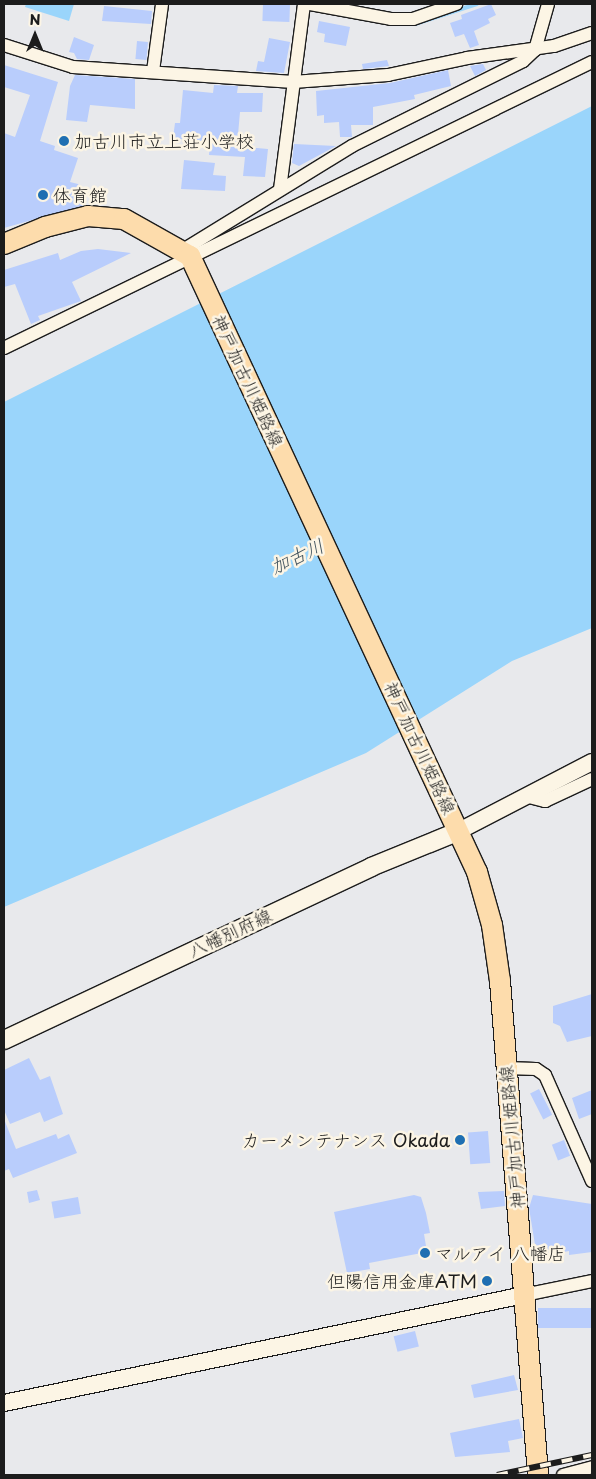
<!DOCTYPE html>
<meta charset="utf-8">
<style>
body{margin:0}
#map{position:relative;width:596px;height:1479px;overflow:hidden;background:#e8e9ec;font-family:"Playpen Sans","Klee One",sans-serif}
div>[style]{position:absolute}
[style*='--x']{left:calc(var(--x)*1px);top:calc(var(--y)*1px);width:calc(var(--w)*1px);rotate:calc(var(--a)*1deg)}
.water>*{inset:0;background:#9ad5fb}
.stream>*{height:4px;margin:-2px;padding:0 2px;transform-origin:2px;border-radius:2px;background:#9ad5fb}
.building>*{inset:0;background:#b9cdfc;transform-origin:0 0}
.roads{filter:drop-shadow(1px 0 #1c1c1c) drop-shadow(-1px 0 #1c1c1c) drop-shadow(0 1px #1c1c1c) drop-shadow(0 -1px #1c1c1c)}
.minor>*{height:12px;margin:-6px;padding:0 6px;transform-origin:6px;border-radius:6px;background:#fcf5e5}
.tertiary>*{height:16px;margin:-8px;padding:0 8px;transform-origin:8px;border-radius:8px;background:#fcf5e5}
.secondary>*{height:18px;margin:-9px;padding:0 9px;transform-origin:9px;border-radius:9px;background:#fcf5e5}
.primary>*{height:20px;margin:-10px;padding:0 10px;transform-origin:10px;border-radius:10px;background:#fddcac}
.rail>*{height:5.5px;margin-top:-2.75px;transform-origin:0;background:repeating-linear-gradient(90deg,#fcf5e5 0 11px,#1c1c1c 0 22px);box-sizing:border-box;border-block:1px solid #1c1c1c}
.dots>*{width:14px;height:14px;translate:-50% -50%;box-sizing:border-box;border:2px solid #fcf5e5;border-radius:50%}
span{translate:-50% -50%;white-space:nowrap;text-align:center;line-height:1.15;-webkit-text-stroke:5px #fcf5e5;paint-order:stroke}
.poi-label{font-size:18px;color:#1c1c1c}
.left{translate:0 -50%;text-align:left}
.right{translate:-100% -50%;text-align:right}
.street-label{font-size:18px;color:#1c1c1c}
.water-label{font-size:19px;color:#42545f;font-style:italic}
.frame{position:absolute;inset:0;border:5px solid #1c1c1c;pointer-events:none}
.north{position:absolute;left:10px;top:10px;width:50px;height:50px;-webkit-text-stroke:4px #fcf5e5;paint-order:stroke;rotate:0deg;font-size:14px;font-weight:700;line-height:20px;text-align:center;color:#1c1c1c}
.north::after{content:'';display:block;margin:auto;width:18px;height:22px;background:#1c1c1c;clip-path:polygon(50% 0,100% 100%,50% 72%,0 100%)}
</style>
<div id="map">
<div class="water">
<div style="clip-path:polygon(26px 4px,74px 4px,69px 21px,25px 7px)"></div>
<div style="clip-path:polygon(592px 106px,592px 628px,512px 661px,366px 753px,4px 907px,4px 402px)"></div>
</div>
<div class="stream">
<div style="--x:415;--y:24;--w:65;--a:-17.9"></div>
</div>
<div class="building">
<div style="left:263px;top:4px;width:27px;height:17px;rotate:2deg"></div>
<div style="clip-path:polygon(491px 4px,496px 15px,488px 19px,490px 23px,474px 31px,479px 45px,470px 48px,464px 34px,455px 37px,450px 23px,462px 19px,461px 15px)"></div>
<div style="clip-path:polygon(104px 6px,152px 11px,151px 24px,102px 21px)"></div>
<div style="clip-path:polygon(319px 21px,350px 27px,346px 46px,324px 42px,325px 34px,317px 32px)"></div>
<div style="clip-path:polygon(74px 37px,94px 45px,89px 60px,77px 59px,74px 53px,69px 52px)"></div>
<div style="clip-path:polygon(269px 38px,290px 42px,284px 73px,256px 71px,258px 61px,264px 62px)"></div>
<div style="left:137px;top:41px;width:11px;height:18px;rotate:5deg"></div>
<div style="clip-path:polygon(387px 60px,389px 66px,363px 69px,362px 64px)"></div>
<div style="clip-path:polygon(483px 64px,486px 70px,475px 76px,470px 66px)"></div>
<div style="clip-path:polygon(4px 65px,58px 82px,40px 141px,55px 146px,54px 150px,78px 158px,70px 182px,78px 184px,85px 205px,4px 228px,4px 133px,15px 137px,30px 95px,4px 87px)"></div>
<div style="clip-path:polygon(448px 70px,451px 86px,414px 95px,415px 99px,373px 107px,373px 125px,351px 125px,352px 137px,340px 137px,339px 122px,324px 123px,324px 115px,317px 116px,316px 91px,390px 83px)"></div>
<div style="clip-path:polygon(75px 75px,135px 79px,135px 109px,90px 105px,87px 122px,66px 120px,70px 86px)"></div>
<div style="clip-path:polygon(214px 85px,238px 86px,237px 93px,263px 93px,262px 112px,240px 112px,237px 146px,268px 149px,265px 177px,243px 176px,245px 157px,209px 155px,210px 143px,173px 138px,175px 123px,180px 123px,183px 90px,213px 93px)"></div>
<div style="clip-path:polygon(294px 144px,336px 146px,299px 166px,292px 163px)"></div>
<div style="clip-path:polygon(184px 160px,215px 163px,213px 175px,226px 176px,225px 191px,181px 189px)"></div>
<div style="clip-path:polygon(98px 249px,131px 253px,72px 282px,81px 301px,38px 316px,40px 320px,31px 324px,15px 284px,4px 287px,4px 270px,58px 253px,60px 260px,81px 251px)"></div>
<div style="clip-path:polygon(592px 994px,592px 1036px,567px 1042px,560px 1026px,553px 1023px,553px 1006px)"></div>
<div style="clip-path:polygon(29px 1058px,40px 1080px,50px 1076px,63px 1114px,44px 1122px,40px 1112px,10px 1124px,4px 1110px,4px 1070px)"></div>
<div style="left:539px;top:1089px;width:29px;height:10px;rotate:63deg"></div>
<div style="clip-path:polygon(592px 1090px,592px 1114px,579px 1119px,572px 1098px)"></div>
<div style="clip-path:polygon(4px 1119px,16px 1149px,56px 1134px,58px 1139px,69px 1134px,77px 1153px,13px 1178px,9px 1169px,4px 1171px)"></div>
<div style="left:488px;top:1131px;width:32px;height:20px;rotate:86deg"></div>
<div style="left:564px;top:1140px;width:17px;height:13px;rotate:69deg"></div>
<div style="clip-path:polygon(37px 1190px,40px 1200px,29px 1203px,27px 1192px)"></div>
<div style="clip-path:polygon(504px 1191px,505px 1206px,481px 1209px,478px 1192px)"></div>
<div style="clip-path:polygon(414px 1195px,421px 1197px,426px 1213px,430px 1233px,424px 1234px,427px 1252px,369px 1263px,370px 1269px,347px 1273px,334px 1212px)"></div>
<div style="clip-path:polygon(533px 1195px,592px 1204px,592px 1252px,569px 1255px,569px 1251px,537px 1257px,529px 1208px)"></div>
<div style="left:78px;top:1197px;width:17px;height:27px;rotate:80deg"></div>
<div style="left:592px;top:1308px;width:20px;height:54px;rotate:90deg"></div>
<div style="left:415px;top:1331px;width:16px;height:22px;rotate:76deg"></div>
<div style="clip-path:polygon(514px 1375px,518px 1390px,474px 1398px,471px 1385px)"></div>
<div style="clip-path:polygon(519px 1419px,523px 1438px,508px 1441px,510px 1452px,455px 1457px,450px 1433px)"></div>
</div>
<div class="roads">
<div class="minor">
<div style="--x:310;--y:4;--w:82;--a:10.5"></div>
<div style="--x:391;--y:19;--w:22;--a:0"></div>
<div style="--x:413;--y:19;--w:46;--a:-19.2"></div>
<div style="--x:4;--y:45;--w:72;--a:17.7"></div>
<div style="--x:73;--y:67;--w:221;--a:3.9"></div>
<div style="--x:293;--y:82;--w:95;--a:-4.2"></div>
<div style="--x:388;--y:75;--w:81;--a:-12.1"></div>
<div style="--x:467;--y:58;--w:88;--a:-7.9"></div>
<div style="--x:554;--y:46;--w:40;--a:-18.9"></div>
<div style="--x:153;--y:71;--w:68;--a:-82.3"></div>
<div style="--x:280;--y:189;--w:187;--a:-82.6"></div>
<div style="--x:183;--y:250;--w:198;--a:-31.6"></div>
<div style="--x:352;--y:146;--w:191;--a:-26.4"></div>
<div style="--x:523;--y:61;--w:16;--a:-43"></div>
<div style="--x:535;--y:50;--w:48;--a:-74.2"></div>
<div style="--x:4;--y:348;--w:654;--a:-25.94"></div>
<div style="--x:525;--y:796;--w:21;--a:14"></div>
<div style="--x:545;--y:801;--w:52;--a:-25.1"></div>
<div style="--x:506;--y:1068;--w:30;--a:2"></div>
<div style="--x:536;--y:1069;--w:11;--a:34"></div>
<div style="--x:545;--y:1075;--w:116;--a:66.1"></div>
<div style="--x:524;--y:1295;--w:69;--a:-11.6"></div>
<div style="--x:563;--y:1475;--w:30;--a:-15"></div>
</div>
<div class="tertiary">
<div style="--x:459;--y:831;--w:150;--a:-27.4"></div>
<div style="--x:4;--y:1403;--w:531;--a:-11.73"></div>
</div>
<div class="secondary">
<div style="--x:4;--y:1040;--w:406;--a:-25.2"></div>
<div style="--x:371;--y:867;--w:95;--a:-22.2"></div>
</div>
<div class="primary">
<div style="--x:4;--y:244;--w:44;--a:-22.5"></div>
<div style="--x:45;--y:227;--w:44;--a:-14.3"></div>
<div style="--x:88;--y:216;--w:36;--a:5"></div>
<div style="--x:124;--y:219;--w:76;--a:29.3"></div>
<div style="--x:190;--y:256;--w:680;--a:65.02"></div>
<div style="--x:477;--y:872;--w:55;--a:74.2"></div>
<div style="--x:492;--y:925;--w:57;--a:81.9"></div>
<div style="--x:500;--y:981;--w:495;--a:85.6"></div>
</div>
</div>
<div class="rail">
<div style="--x:497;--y:1475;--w:97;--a:-11.9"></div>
</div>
<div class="dots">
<div style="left:64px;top:141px;background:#1f6fb2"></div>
<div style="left:43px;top:195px;background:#1f6fb2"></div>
<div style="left:460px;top:1140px;background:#1f6fb2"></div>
<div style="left:425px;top:1253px;background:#1f6fb2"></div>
<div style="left:487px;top:1281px;background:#1f6fb2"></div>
</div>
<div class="poi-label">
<span class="left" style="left:74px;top:141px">加古川市立上荘小学校</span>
<span class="left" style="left:53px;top:195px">体育館</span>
<span class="right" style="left:450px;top:1140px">カーメンテナンス Okada</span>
<span class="left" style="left:435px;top:1253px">マルアイ 八幡店</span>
<span class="right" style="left:477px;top:1281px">但陽信用金庫ATM</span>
</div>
<div class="street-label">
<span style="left:248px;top:381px;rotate:65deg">神戸加古川姫路線</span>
<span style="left:420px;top:748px;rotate:65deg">神戸加古川姫路線</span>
<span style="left:230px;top:933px;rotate:-25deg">八幡別府線</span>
<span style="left:512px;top:1137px;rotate:-95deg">神戸加古川姫路線</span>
</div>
<div class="water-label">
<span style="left:297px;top:556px;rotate:-25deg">加古川</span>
</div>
<div class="frame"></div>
<div class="north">N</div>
</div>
